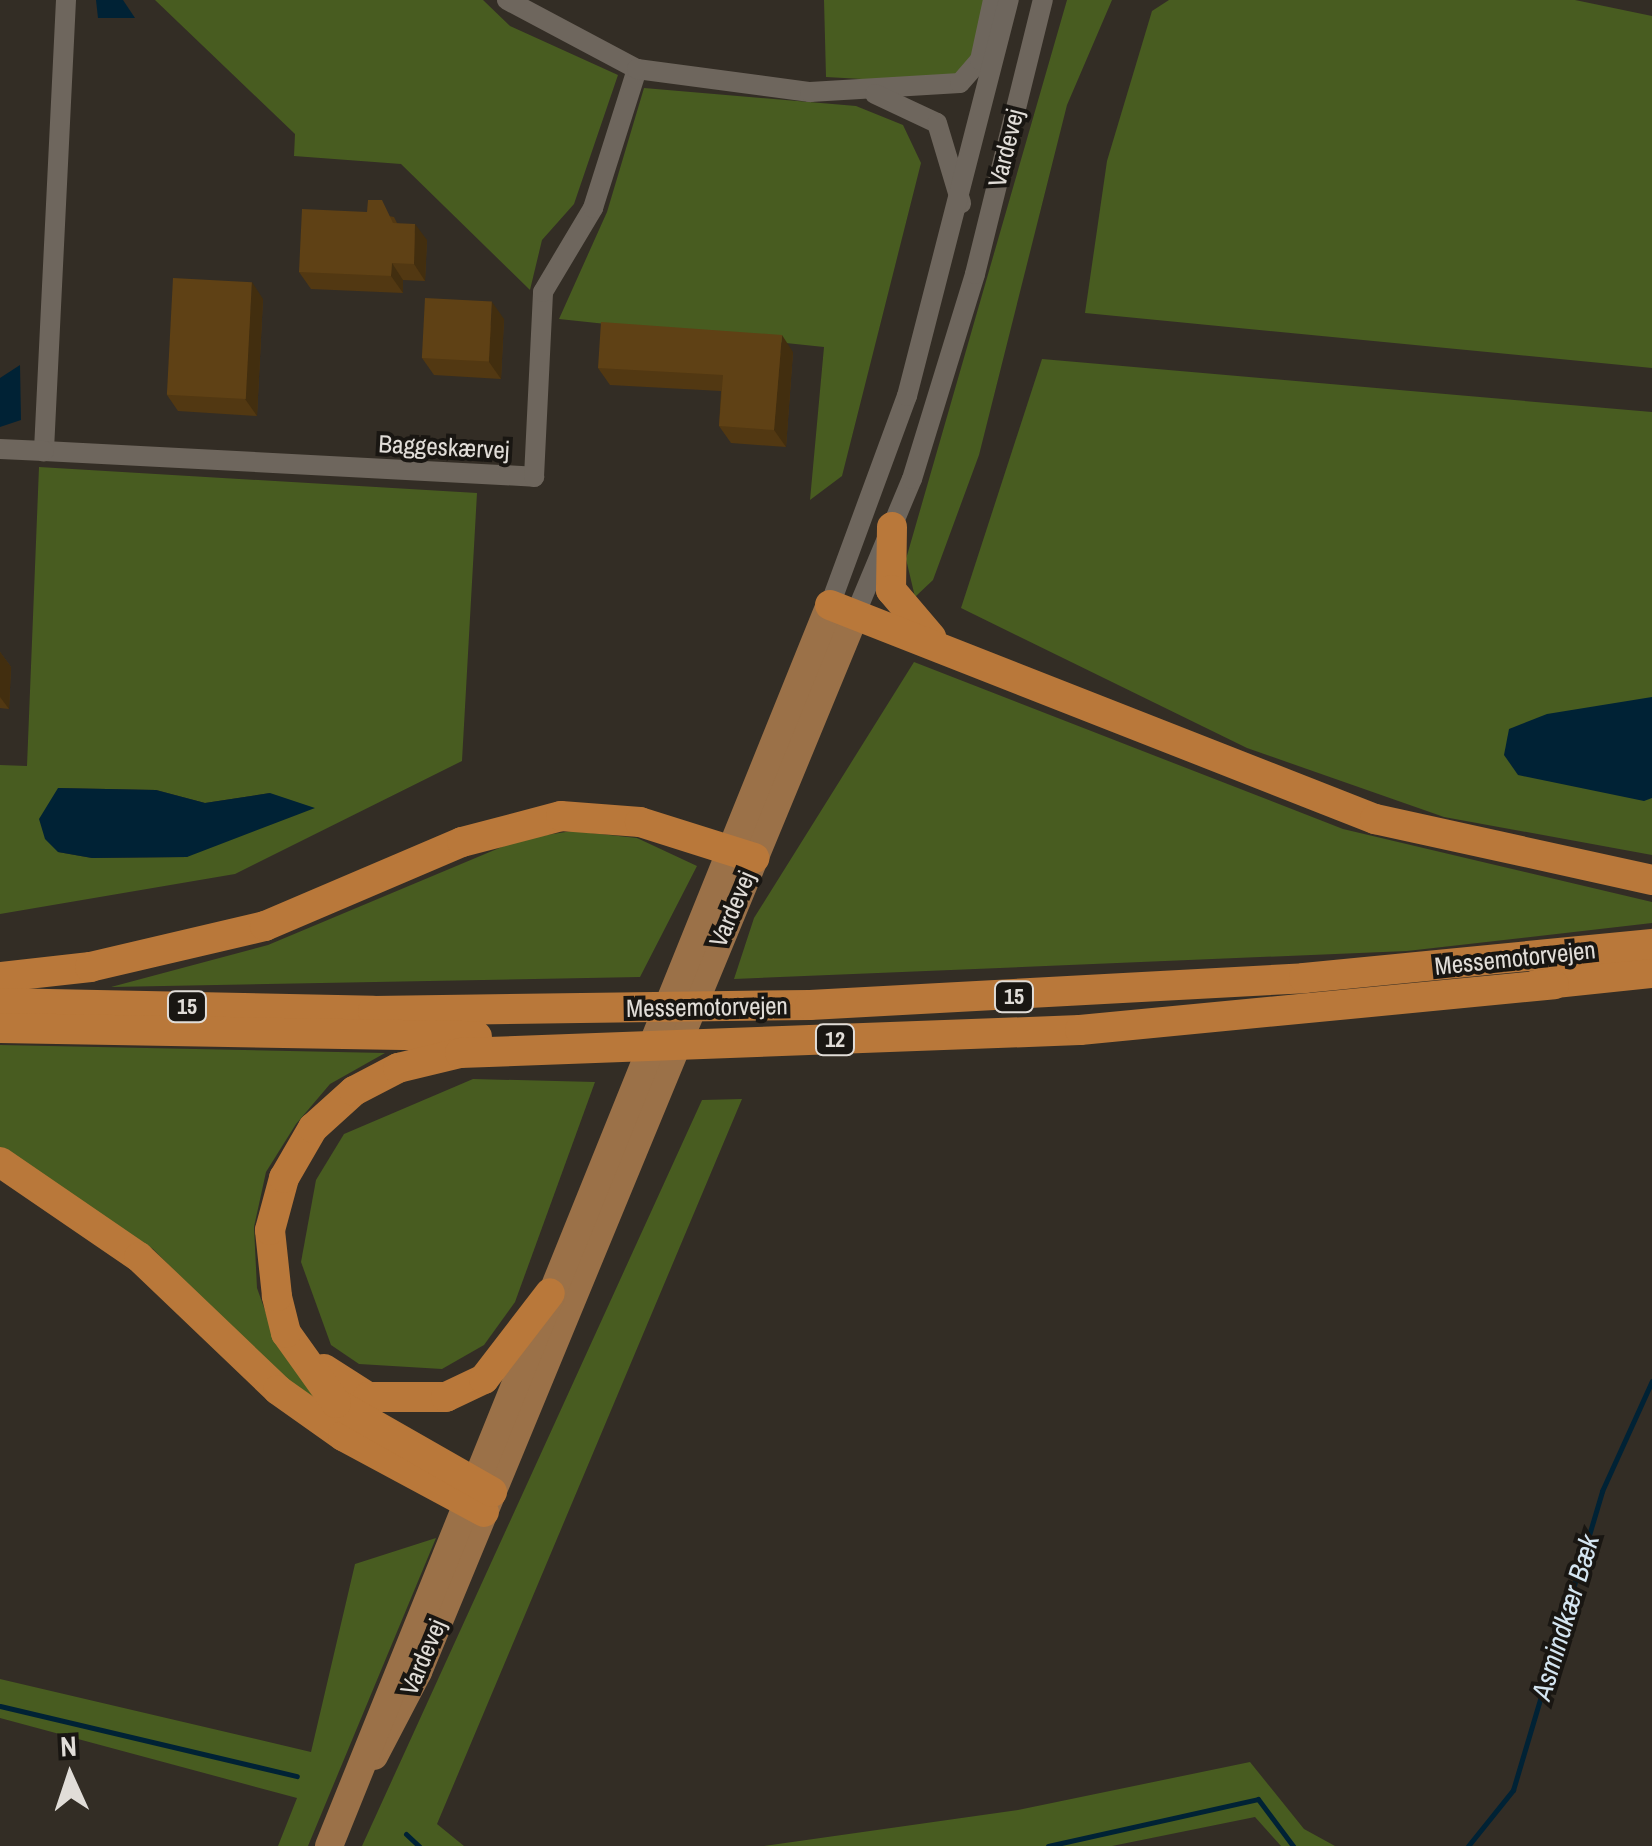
<!DOCTYPE html>
<meta charset="utf-8">
<style>
body{margin:0}
#map{position:relative;width:1652px;height:1846px;overflow:hidden;background:#332d25;font-family:"Archivo Narrow",sans-serif}
div>[style]{position:absolute}
[style*='--x']{left:calc(var(--x)*1px);top:calc(var(--y)*1px);width:calc(var(--w)*1px);rotate:calc(var(--a)*1deg)}
.green>*{inset:0;background:#485c20}
.water>*{inset:0;background:#002235}
.stream>*{height:5px;margin:-2.5px;padding:0 2.5px;transform-origin:2.5px;border-radius:2.5px;background:#002235}
.minor>*{height:20px;margin:-10px;padding:0 10px;transform-origin:10px;border-radius:10px;background:#6e665d}
.major>*{height:28px;margin:-14px;padding:0 14px;transform-origin:14px;border-radius:14px;background:#9b7148}
.highway>*{height:30px;margin:-15px;padding:0 15px;transform-origin:15px;border-radius:15px;background:#b9783a}
.wall>*{inset:0;background:#523812}
.shaded-wall>*{inset:0;background:#422e0f}
.building>*{inset:0;background:#5f4115;transform-origin:0 0}
span{translate:-50% -50%;white-space:nowrap;text-align:center;line-height:1.15;-webkit-text-stroke:8px #191612;paint-order:stroke}
.shield-label span{padding:2px 8px;background:#191612;border:2px solid;border-radius:8px;-webkit-text-stroke-width:0}
.shield-label{font-size:22px;color:#e1ddd8;font-weight:700}
.street-label{font-size:25px;color:#e1ddd8}
.water-label{font-size:28px;color:#d4e5f1;font-style:italic}
.north{position:absolute;left:20px;top:1726px;width:100px;height:100px;-webkit-text-stroke:8px #191612;paint-order:stroke;rotate:357deg;font-size:28px;font-weight:700;line-height:40px;text-align:center;color:#e1ddd8}
.north::after{content:'';display:block;margin:auto;width:35px;height:45px;background:#e1ddd8;clip-path:polygon(50% 0,100% 100%,50% 72%,0 100%)}
</style>
<div id="map">
<div class="green">
<div style="clip-path:polygon(155px 0,483px 0,510px 26px,618px 75px,574px 204px,542px 240px,530px 290px,401px 164px,294px 156px,295px 134px)"></div>
<div style="clip-path:polygon(824px 0,990px 0,976px 50px,961px 72px,934px 83px,826px 77px)"></div>
<div style="clip-path:polygon(1067px 0,1112px 0,1067px 105px,979px 455px,933px 580px,915px 597px,906px 559px)"></div>
<div style="clip-path:polygon(1169px 0,1575px 0,1652px 16px,1652px 368px,1085px 313px,1107px 161px,1152px 11px)"></div>
<div style="clip-path:polygon(644px 88px,856px 106px,903px 125px,921px 163px,842px 476px,810px 500px,824px 347px,559px 319px,607px 212px)"></div>
<div style="clip-path:polygon(1042px 359px,1652px 412px,1652px 855px,1444px 817px,1247px 748px,961px 608px)"></div>
<div style="clip-path:polygon(evenodd,39px 467px,477px 493px,462px 761px,235px 874px,0 914px,0 765px,27px 766px,39px 467px,58px 788px,156px 790px,205px 803px,270px 793px,187px 857px,92px 858px,58px 852px,58px 788px)"></div>
<div style="clip-path:polygon(914px 662px,1343px 829px,1652px 902px,1652px 923px,1407px 951px,734px 979px,754px 918px)"></div>
<div style="clip-path:polygon(572px 831px,637px 838px,697px 866px,640px 977px,111px 987px,268px 945px,521px 839px)"></div>
<div style="clip-path:polygon(0 1045px,385px 1053px,330px 1084px,296px 1124px,266px 1172px,254px 1227px,257px 1288px,272px 1330px,322px 1406px,282px 1381px,153px 1249px,0 1149px)"></div>
<div style="clip-path:polygon(473px 1079px,595px 1082px,515px 1302px,484px 1345px,442px 1369px,359px 1364px,331px 1345px,301px 1262px,316px 1180px,344px 1134px)"></div>
<div style="clip-path:polygon(742px 1099px,437px 1824px,464px 1846px,362px 1846px,702px 1100px)"></div>
<div style="clip-path:polygon(436px 1538px,308px 1846px,278px 1846px,297px 1798px,0 1718px,0 1679px,311px 1752px,355px 1564px)"></div>
<div style="clip-path:polygon(1250px 1762px,1304px 1829px,1335px 1846px,1281px 1846px,1255px 1817px,1112px 1846px,764px 1846px,1018px 1810px)"></div>
</div>
<div class="water">
<div style="clip-path:polygon(96px 0,123px 0,135px 18px,98px 18px)"></div>
<div style="clip-path:polygon(20px 365px,21px 420px,0 427px,0 378px)"></div>
<div style="clip-path:polygon(1652px 697px,1652px 798px,1644px 801px,1518px 775px,1504px 755px,1509px 729px,1547px 714px)"></div>
<div style="clip-path:polygon(58px 788px,156px 790px,205px 803px,270px 793px,315px 808px,187px 857px,92px 858px,58px 852px,45px 839px,39px 819px)"></div>
</div>
<div class="stream">
<div style="--x:0;--y:1706;--w:305;--a:13.3"></div>
<div style="--x:406;--y:1834;--w:18;--a:43"></div>
<div style="--x:1048;--y:1846;--w:215;--a:-12.6"></div>
<div style="--x:1258;--y:1799;--w:59;--a:53.3"></div>
<div style="--x:1468;--y:1846;--w:72;--a:-51.2"></div>
<div style="--x:1513;--y:1790;--w:312;--a:-73.4"></div>
<div style="--x:1602;--y:1491;--w:121;--a:-65.6"></div>
</div>
<div class="minor">
<div style="--x:66;--y:0;--w:452;--a:92.8"></div>
<div style="--x:44;--y:451;--w:491;--a:3"></div>
<div style="--x:534;--y:477;--w:185;--a:-87.2"></div>
<div style="--x:543;--y:292;--w:98;--a:-59.2"></div>
<div style="--x:593;--y:208;--w:146;--a:-72.4"></div>
<div style="--x:507;--y:0;--w:147;--a:28"></div>
<div style="--x:637;--y:69;--w:175;--a:7.6"></div>
<div style="--x:810;--y:92;--w:150;--a:-3.4"></div>
<div style="--x:960;--y:83;--w:30;--a:-49"></div>
<div style="--x:980;--y:60;--w:61;--a:-77.8"></div>
<div style="--x:875;--y:94;--w:68;--a:25.1"></div>
<div style="--x:937;--y:123;--w:84;--a:73.3"></div>
<div style="--x:0;--y:449;--w:44;--a:2.6"></div>
<div style="--x:830;--y:605;--w:223;--a:-69.8"></div>
<div style="--x:907;--y:396;--w:409;--a:-75.6"></div>
<div style="--x:855;--y:615;--w:147;--a:-67.3"></div>
<div style="--x:912;--y:479;--w:214;--a:-72.9"></div>
<div style="--x:975;--y:274;--w:282;--a:-76.1"></div>
</div>
<div class="major">
<div style="--x:374;--y:1756;--w:95;--a:-62.4"></div>
<div style="--x:418;--y:1672;--w:1144;--a:-67.54"></div>
<div style="--x:329;--y:1846;--w:1338;--a:-68.02"></div>
</div>
<div class="highway">
<div style="--x:892;--y:527;--w:63;--a:90.9"></div>
<div style="--x:891;--y:590;--w:62;--a:49.6"></div>
<div style="--x:830;--y:605;--w:586;--a:21.44"></div>
<div style="--x:1375;--y:819;--w:284;--a:12.4"></div>
<div style="--x:0;--y:977;--w:91;--a:-6.3"></div>
<div style="--x:90;--y:967;--w:180;--a:-13.2"></div>
<div style="--x:265;--y:926;--w:214;--a:-23.1"></div>
<div style="--x:462;--y:842;--w:102;--a:-14.7"></div>
<div style="--x:561;--y:816;--w:79;--a:4.3"></div>
<div style="--x:640;--y:822;--w:120;--a:17.5"></div>
<div style="--x:1536;--y:985;--w:117;--a:-5.9"></div>
<div style="--x:0;--y:1003;--w:373;--a:1.2"></div>
<div style="--x:373;--y:1011;--w:437;--a:-0.8"></div>
<div style="--x:810;--y:1005;--w:495;--a:-3.1"></div>
<div style="--x:1304;--y:978;--w:350;--a:-5.6"></div>
<div style="--x:0;--y:1028;--w:477;--a:1"></div>
<div style="--x:0;--y:1162;--w:168;--a:34.4"></div>
<div style="--x:139;--y:1257;--w:192;--a:43.7"></div>
<div style="--x:278;--y:1390;--w:80;--a:35.3"></div>
<div style="--x:343;--y:1436;--w:160;--a:28.3"></div>
<div style="--x:324;--y:1369;--w:52;--a:32.5"></div>
<div style="--x:368;--y:1397;--w:78;--a:0"></div>
<div style="--x:446;--y:1397;--w:42;--a:-25.3"></div>
<div style="--x:484;--y:1379;--w:108;--a:-52.5"></div>
<div style="--x:492;--y:1492;--w:180;--a:-150.3"></div>
<div style="--x:336;--y:1403;--w:86;--a:-125.5"></div>
<div style="--x:286;--y:1333;--w:38;--a:-104"></div>
<div style="--x:277;--y:1296;--w:66;--a:-96.1"></div>
<div style="--x:270;--y:1230;--w:54;--a:-74.9"></div>
<div style="--x:284;--y:1178;--w:58;--a:-59.9"></div>
<div style="--x:313;--y:1128;--w:55;--a:-42.1"></div>
<div style="--x:354;--y:1091;--w:50;--a:-27.6"></div>
<div style="--x:398;--y:1068;--w:64;--a:-13.6"></div>
<div style="--x:460;--y:1053;--w:620;--a:-2.12"></div>
<div style="--x:1080;--y:1030;--w:476;--a:-5.5"></div>
</div>
<div class="wall">
<div style="clip-path:polygon(367px 212px,394px 217px,397px 223px,427px 240px,425px 281px,403px 280px,403px 293px,311px 289px,299px 272px)"></div>
<div style="clip-path:polygon(263px 299px,257px 416px,178px 411px,167px 395px)"></div>
<div style="clip-path:polygon(504px 319px,501px 379px,434px 375px,422px 358px)"></div>
<div style="clip-path:polygon(793px 352px,786px 447px,731px 443px,719px 426px,721px 391px,610px 385px,598px 368px)"></div>
<div style="clip-path:polygon(0 652px,11px 667px,9px 709px,0 708px)"></div>
</div>
<div class="shaded-wall">
<div style="clip-path:polygon(415px 224px,427px 240px,425px 281px,414px 264px)"></div>
<div style="clip-path:polygon(392px 263px,403px 280px,403px 293px,391px 276px)"></div>
<div style="clip-path:polygon(252px 282px,263px 299px,257px 416px,245px 399px)"></div>
<div style="clip-path:polygon(492px 302px,504px 319px,501px 379px,489px 362px)"></div>
<div style="clip-path:polygon(782px 335px,793px 352px,786px 447px,774px 430px)"></div>
<div style="clip-path:polygon(0 652px,11px 667px,9px 709px,0 697px)"></div>
</div>
<div class="building">
<div style="clip-path:polygon(368px 200px,382px 200px,393px 223px,415px 224px,414px 264px,392px 263px,391px 276px,299px 272px,302px 209px,367px 212px)"></div>
<div style="left:173px;top:278px;width:79px;height:117px;rotate:3deg"></div>
<div style="left:425px;top:298px;width:67px;height:60px;rotate:3deg"></div>
<div style="clip-path:polygon(601px 322px,782px 335px,774px 430px,719px 426px,723px 375px,598px 368px)"></div>
</div>
<div class="shield-label">
<span style="left:1014px;top:997px">15</span>
<span style="left:187px;top:1007px">15</span>
<span style="left:835px;top:1040px">12</span>
</div>
<div class="street-label">
<span style="left:1006px;top:148px;rotate:-76deg">Vardevej</span>
<span style="left:444px;top:447px;rotate:3deg">Baggeskærvej</span>
<span style="left:732px;top:909px;rotate:-67deg">Vardevej</span>
<span style="left:1515px;top:958px;rotate:-6deg">Messemotorvejen</span>
<span style="left:707px;top:1007px;rotate:-1deg">Messemotorvejen</span>
<span style="left:423px;top:1657px;rotate:-67deg">Vardevej</span>
</div>
<div class="water-label">
<span style="left:1565px;top:1617px;rotate:-73deg">Asmindkær Bæk</span>
</div>
<div class="north">N</div>
</div>
